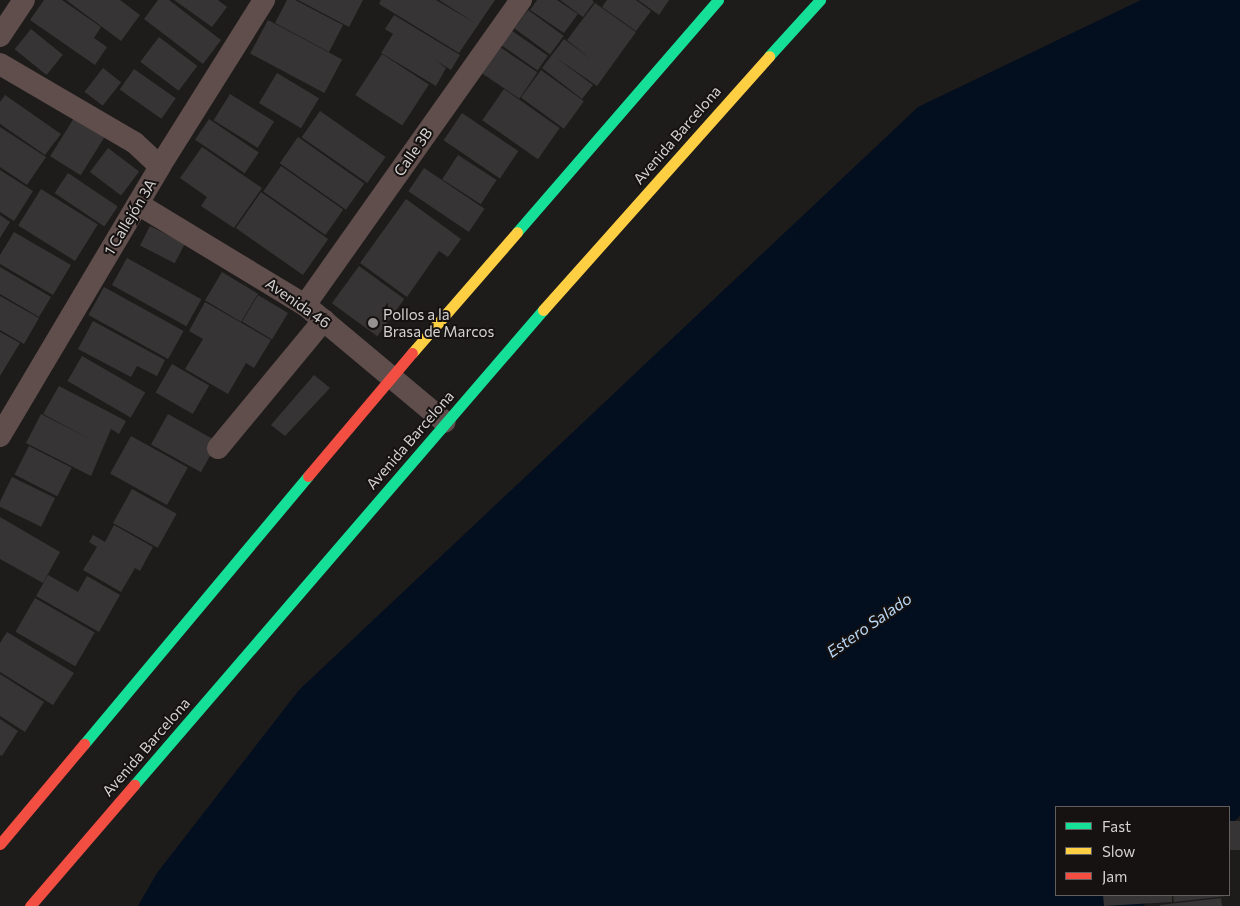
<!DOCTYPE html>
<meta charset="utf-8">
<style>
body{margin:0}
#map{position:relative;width:1240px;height:906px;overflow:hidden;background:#1e1c1b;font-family:Commissioner,sans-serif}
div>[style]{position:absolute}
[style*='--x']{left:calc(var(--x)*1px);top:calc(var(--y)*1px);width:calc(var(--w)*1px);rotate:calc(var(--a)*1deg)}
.water>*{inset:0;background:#030e1e}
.building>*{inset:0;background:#363434;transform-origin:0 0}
.street>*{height:22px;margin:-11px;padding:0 11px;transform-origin:11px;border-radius:11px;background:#5f4e4b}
.fast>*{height:11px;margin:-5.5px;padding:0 5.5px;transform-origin:5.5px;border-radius:5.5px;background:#16e098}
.slow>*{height:11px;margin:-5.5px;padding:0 5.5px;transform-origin:5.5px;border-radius:5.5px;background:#ffcf43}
.jam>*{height:11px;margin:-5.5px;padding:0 5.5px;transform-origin:5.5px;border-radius:5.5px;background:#f24e42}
.dots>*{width:14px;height:14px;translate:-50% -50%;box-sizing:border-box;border:2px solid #161211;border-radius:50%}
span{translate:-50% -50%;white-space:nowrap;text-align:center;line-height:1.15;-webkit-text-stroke:4px #161211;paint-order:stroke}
.street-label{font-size:15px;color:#d5d2d1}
.poi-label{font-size:15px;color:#d5d2d1}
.left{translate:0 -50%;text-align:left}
.water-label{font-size:16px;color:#b8d9f8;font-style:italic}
.legend{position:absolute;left:1055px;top:806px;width:175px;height:90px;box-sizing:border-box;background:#161211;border:1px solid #625f5e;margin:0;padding:6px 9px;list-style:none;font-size:15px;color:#d5d2d1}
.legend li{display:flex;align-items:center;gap:10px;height:25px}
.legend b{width:25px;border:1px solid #625f5e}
</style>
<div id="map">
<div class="water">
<div style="clip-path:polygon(1141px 0,1240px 0,1240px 816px,1229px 826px,1229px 807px,1056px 807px,1056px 895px,1155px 895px,1143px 906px,138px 906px,157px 873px,299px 690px,918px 107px)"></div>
</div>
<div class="building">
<div style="clip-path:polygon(44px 0,62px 0,101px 27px,94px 38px,107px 47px,95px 65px,30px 20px)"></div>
<div style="clip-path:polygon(66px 0,120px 0,140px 15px,121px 41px)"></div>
<div style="clip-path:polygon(158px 0,169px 0,221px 40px,203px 64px,144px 19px)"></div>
<div style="clip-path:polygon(174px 0,218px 0,227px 7px,212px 27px)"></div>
<div style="clip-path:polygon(287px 0,295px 0,343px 25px,329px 52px,275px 23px)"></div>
<div style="clip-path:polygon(298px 0,363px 0,349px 27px)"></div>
<div style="clip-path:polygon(381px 0,436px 0,475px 23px,439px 0,495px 0,459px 53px,379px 4px)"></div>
<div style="clip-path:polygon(537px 0,557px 0,578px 14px,564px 33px,530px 10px)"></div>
<div style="clip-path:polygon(560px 0,592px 0,594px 2px,583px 17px)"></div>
<div style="clip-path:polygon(607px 0,636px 0,651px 11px,636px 31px,602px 7px)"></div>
<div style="clip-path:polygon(638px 0,669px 0,659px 15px)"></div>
<div style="clip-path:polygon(595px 3px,636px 32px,597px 86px,555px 57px,593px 85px,582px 99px,542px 68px,564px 39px,591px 59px,567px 40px)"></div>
<div style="left:528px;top:10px;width:44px;height:23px;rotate:36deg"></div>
<div style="clip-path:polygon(394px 15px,460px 55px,451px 70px,435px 60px,446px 68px,436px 86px,381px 53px,393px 34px,385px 29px)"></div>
<div style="left:268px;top:20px;width:84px;height:38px;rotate:28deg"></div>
<div style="left:31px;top:29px;width:41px;height:26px;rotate:39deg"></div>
<div style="left:511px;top:30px;width:45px;height:18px;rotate:35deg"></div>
<div style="left:159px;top:37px;width:48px;height:31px;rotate:37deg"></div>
<div style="left:500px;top:47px;width:45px;height:32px;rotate:34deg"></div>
<div style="left:382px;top:54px;width:56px;height:49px;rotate:33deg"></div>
<div style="left:103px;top:68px;width:23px;height:30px;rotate:38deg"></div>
<div style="left:134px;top:69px;width:51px;height:25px;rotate:35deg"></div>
<div style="left:541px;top:70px;width:53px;height:34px;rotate:36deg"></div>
<div style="left:277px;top:73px;width:49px;height:35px;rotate:31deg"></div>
<div style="left:504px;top:89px;width:68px;height:38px;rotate:35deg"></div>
<div style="left:230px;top:94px;width:52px;height:31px;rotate:32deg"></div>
<div style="clip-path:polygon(5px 95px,61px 134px,45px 155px,0 124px,0 102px)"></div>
<div style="left:320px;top:111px;width:80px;height:32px;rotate:35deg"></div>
<div style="left:462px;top:113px;width:68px;height:33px;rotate:34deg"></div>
<div style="left:74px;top:118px;width:36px;height:45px;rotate:32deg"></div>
<div style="left:209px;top:119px;width:60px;height:25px;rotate:34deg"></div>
<div style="clip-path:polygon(0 127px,46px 157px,27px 185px,0 167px)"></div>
<div style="left:298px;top:137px;width:81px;height:32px;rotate:35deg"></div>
<div style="clip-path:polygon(202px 147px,262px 188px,234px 228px,201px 206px,207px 197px,180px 178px)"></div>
<div style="left:108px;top:148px;width:39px;height:30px;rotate:37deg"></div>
<div style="left:458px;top:155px;width:46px;height:29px;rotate:33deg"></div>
<div style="left:281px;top:166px;width:76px;height:31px;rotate:35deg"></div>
<div style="left:424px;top:168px;width:73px;height:28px;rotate:34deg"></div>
<div style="clip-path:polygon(0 170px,33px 191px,14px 221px,0 212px)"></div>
<div style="left:68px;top:173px;width:60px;height:24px;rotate:34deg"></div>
<div style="left:41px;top:189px;width:67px;height:43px;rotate:32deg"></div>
<div style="left:261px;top:192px;width:82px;height:44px;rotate:35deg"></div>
<div style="clip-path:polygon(406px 199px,461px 239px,448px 257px,439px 251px,407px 297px,360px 263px)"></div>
<div style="clip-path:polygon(0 215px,10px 222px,0 238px)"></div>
<div style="left:150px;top:226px;width:39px;height:22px;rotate:27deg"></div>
<div style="clip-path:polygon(14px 232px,71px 265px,53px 295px,0 264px,0 255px)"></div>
<div style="left:127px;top:258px;width:85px;height:31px;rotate:29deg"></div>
<div style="left:359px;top:266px;width:56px;height:46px;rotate:36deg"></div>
<div style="clip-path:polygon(0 267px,51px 297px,39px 317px,0 294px)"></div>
<div style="left:222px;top:272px;width:42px;height:33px;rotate:31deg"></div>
<div style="left:104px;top:287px;width:91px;height:32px;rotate:29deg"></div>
<div style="left:258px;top:295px;width:35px;height:31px;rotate:31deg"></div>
<div style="clip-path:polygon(0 296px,39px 318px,24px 344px,0 330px)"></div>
<div style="clip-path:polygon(205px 302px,271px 340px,254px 368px,246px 363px,228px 394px,185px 369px,203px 339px,189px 331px)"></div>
<div style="clip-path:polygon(93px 321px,165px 360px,157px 376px,137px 366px,131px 377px,78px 349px)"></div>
<div style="clip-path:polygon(0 332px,20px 343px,0 376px)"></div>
<div style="left:82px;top:356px;width:73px;height:29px;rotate:30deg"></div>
<div style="left:172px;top:364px;width:43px;height:33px;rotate:30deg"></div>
<div style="clip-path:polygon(314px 375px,330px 388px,285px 436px,271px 425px)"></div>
<div style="clip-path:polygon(59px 386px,126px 421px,119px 434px,111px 429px,91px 476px,26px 443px,41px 414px,92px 440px,43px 414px)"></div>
<div style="left:168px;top:414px;width:57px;height:35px;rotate:29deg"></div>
<div style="left:131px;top:436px;width:65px;height:43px;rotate:29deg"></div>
<div style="left:29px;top:446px;width:48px;height:32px;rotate:27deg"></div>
<div style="left:12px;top:477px;width:48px;height:32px;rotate:26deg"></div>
<div style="left:132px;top:489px;width:51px;height:39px;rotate:29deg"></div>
<div style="clip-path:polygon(0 517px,60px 552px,43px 583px,0 559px)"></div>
<div style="clip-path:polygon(114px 525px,153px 547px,140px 571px,135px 568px,121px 592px,83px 570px,97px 547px,89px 542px,93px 535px,105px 542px)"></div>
<div style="clip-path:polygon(48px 575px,78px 592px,87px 576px,120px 595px,99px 632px,36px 596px)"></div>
<div style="left:35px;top:598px;width:69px;height:39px;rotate:30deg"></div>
<div style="clip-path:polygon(7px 632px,74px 673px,53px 705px,0 672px,0 643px)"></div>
<div style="clip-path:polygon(0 674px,44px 702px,25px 732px,0 716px)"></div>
<div style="clip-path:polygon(0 719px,18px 731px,2px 756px,0 755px)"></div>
<div style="left:1240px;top:821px;width:29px;height:11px;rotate:90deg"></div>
<div style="clip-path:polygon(1103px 895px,1172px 895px,1172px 902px,1104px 906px)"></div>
<div style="clip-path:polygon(1173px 895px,1227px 895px,1227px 896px,1174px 902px)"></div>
<div style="clip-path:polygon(1221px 898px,1222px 906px,1160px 906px,1160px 905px)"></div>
</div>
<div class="street">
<div style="--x:0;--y:36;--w:43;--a:-56.3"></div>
<div style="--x:0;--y:64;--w:156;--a:30.3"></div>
<div style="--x:135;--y:143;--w:34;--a:43"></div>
<div style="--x:138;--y:204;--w:195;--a:31.2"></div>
<div style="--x:305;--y:305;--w:182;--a:39.9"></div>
<div style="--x:305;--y:305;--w:374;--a:-54.7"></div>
<div style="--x:0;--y:436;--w:314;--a:-59.3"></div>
<div style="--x:160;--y:166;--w:196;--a:-57.9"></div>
<div style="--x:218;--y:448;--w:166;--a:-50.4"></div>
</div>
<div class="fast">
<div style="--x:769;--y:56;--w:76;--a:-47.7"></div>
<div style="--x:517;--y:232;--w:307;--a:-49.1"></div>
<div style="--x:84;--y:744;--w:349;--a:-50.1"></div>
<div style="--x:134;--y:785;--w:627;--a:-49.27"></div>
</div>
<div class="slow">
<div style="--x:543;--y:310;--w:340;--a:-48.3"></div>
<div style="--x:412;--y:353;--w:160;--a:-49"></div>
</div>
<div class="jam">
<div style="--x:308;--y:476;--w:161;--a:-49.8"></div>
<div style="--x:0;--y:844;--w:131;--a:-50"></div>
<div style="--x:30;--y:906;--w:160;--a:-49.3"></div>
</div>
<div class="dots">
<div style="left:373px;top:323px;background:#959291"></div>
</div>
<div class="street-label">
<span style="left:677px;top:135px;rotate:-49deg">Avenida Barcelona</span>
<span style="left:413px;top:152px;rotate:-55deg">Calle 3B</span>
<span style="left:130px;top:217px;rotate:-59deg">1 Callejón 3A</span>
<span style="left:298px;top:303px;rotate:35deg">Avenida 46</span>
<span style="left:410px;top:440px;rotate:-49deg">Avenida Barcelona</span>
<span style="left:146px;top:747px;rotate:-49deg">Avenida Barcelona</span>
</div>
<div class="poi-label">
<span class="left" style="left:383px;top:323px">Pollos a la<br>Brasa de Marcos</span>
</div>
<div class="water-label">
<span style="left:869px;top:625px;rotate:-35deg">Estero Salado</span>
</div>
<ul class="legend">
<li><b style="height:6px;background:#16e098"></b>Fast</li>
<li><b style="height:6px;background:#ffcf43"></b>Slow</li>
<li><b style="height:6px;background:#f24e42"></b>Jam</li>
</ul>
</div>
